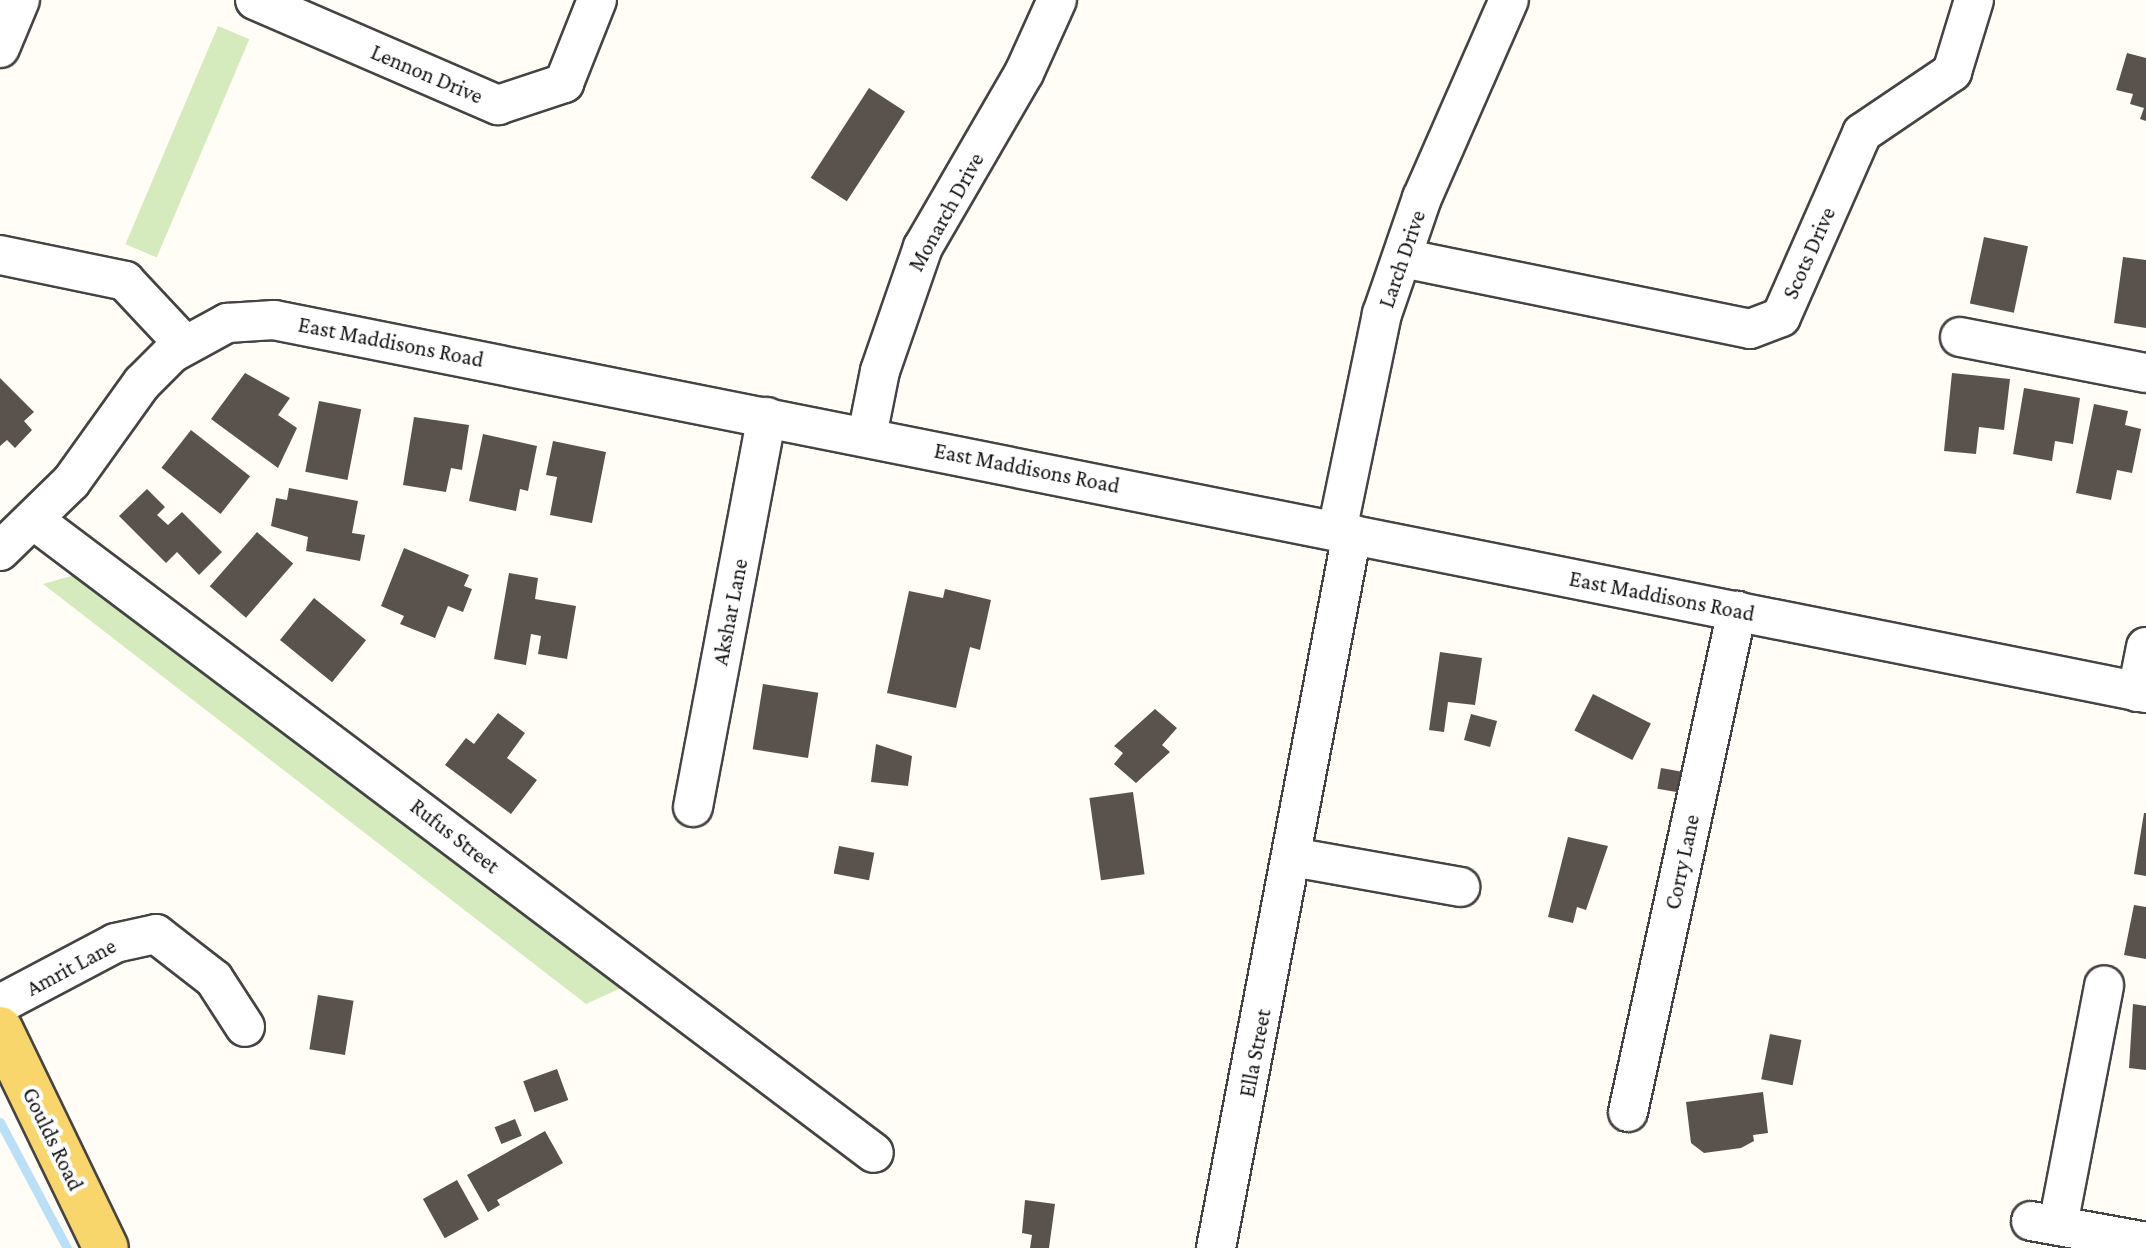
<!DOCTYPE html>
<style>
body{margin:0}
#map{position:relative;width:2146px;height:1248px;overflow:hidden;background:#fffdf5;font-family:"Crimson Pro",serif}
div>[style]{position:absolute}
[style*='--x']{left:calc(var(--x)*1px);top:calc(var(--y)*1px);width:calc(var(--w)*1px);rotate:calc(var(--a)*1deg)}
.green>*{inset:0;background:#d5ebbd;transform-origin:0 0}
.stream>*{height:9px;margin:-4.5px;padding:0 4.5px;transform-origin:4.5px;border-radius:4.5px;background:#b9e0f7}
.building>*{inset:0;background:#5a524d;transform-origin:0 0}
.roads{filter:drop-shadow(2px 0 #444) drop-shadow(-2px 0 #444) drop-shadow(0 2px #444) drop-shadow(0 -2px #444)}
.minor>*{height:38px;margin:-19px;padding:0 19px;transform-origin:19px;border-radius:19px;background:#fff}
.major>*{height:44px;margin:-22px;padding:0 22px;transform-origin:22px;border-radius:22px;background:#f9d66b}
span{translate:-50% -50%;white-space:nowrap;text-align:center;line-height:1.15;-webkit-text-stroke:8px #fff;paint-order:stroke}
.street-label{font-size:22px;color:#111}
</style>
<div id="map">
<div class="green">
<div style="left:218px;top:26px;width:34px;height:237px;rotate:23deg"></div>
<div style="clip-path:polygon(89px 571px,630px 984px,586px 1004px,43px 584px)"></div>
</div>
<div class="stream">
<div style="--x:0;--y:1122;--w:143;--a:62"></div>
</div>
<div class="building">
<div style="clip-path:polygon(2127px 53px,2146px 58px,2146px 121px,2140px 119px,2144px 108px,2130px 104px,2133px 94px,2116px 90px)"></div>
<div style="left:869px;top:88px;width:43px;height:107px;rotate:33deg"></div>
<div style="left:1984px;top:237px;width:45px;height:68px;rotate:12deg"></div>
<div style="clip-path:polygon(2123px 257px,2146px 260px,2146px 328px,2114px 323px)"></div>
<div style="clip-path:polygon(245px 373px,290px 398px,278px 415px,297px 428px,278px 468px,211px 419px)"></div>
<div style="clip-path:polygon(1952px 373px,2010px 379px,2004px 430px,1979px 427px,1976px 454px,1944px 451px)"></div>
<div style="clip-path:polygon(0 378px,34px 412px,24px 421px,32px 430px,15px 448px,7px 440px,0 446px)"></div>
<div style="clip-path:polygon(2024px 388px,2080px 398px,2073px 444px,2055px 441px,2052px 461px,2013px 454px)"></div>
<div style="left:319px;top:401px;width:43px;height:72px;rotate:11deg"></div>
<div style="clip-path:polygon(2094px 404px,2128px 411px,2125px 425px,2141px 429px,2132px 473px,2117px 470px,2111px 500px,2076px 493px)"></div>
<div style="clip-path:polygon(414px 417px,469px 425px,462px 470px,451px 468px,446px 492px,403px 485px)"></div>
<div style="left:191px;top:430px;width:75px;height:48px;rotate:38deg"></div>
<div style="clip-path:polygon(483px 434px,537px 446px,528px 491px,520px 489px,516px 511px,469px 501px)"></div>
<div style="clip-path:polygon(553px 441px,606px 452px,592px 523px,550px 515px,557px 477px,546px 475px)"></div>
<div style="clip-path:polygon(289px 488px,358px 501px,352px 533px,365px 535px,360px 561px,306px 551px,308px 537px,271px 526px,276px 498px,287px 500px)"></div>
<div style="clip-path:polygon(147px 489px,165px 507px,157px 515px,168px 525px,182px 512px,222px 552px,199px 575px,177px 552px,166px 563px,119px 516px)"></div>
<div style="left:257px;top:532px;width:48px;height:72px;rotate:41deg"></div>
<div style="clip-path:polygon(404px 548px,469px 575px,464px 586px,472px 589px,463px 612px,448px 606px,435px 638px,400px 624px,404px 616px,381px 606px)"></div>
<div style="clip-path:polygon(509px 573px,538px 578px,535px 599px,576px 606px,567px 659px,538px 654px,541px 636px,531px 634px,526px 665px,494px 659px)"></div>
<div style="clip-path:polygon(945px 589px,991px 600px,980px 650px,970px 647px,956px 708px,887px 693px,909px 591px,943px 598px)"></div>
<div style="left:314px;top:598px;width:67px;height:54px;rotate:39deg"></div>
<div style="clip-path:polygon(1440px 652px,1482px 658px,1475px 705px,1448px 702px,1444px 732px,1429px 730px)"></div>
<div style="left:763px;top:684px;width:56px;height:66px;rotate:9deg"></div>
<div style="left:1593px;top:694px;width:65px;height:41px;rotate:27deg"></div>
<div style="clip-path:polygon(1155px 709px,1177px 728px,1162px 745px,1170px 752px,1136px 783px,1114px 764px,1123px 753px,1114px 746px)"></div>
<div style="clip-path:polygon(498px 713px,525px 733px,507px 758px,537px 780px,511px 814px,445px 765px,466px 738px,474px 744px)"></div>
<div style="left:1471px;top:714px;width:27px;height:27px;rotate:15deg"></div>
<div style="clip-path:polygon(876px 744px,912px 756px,908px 786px,871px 782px)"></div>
<div style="left:1661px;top:768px;width:27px;height:21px;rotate:10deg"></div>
<div style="left:1133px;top:792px;width:83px;height:44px;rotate:82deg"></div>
<div style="clip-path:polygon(2144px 813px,2146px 813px,2146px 876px,2134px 874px)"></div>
<div style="clip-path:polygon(1568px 837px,1608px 846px,1586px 910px,1577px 907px,1573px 923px,1548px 917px)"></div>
<div style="left:839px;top:846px;width:36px;height:28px;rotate:11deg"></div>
<div style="clip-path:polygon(2134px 905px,2146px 907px,2146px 959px,2124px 955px)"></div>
<div style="left:318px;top:995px;width:36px;height:55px;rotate:9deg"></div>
<div style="clip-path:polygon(2133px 1004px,2146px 1006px,2146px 1070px,2129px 1068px)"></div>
<div style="left:1770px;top:1034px;width:32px;height:46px;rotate:11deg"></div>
<div style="left:557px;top:1069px;width:33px;height:36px;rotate:70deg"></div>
<div style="clip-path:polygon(1763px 1092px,1768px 1133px,1753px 1135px,1754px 1141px,1741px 1148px,1704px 1153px,1691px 1143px,1686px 1102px)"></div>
<div style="left:515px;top:1119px;width:18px;height:22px;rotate:68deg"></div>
<div style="clip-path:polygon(545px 1131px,563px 1163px,497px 1200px,500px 1205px,488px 1212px,467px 1175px)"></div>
<div style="left:457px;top:1180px;width:45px;height:39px;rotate:61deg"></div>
<div style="clip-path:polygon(1025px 1200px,1055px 1204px,1049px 1248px,1030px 1248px,1032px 1235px,1022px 1233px)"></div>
</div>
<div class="roads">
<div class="minor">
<div style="--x:255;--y:0;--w:265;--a:23.4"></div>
<div style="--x:498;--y:105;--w:70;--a:-18.4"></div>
<div style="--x:564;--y:83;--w:89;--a:-68.3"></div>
<div style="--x:0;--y:48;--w:52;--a:-67.4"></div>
<div style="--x:0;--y:255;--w:128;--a:11.7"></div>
<div style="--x:125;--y:281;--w:86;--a:46.9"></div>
<div style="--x:1402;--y:258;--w:355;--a:11.5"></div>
<div style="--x:1750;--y:329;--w:33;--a:-21"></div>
<div style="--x:1781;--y:317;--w:201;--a:-66.2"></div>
<div style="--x:1862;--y:133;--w:109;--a:-34.1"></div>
<div style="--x:1952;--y:72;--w:75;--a:-73"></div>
<div style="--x:1960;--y:337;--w:189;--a:11"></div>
<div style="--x:867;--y:436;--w:66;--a:-78.7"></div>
<div style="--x:880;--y:371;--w:131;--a:-70.9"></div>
<div style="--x:923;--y:247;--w:201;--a:-59.9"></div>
<div style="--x:1024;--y:73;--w:80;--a:-65.7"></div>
<div style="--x:35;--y:521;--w:1050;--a:36.99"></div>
<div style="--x:1337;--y:531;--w:222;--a:-78.3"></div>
<div style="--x:1382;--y:314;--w:123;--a:-71"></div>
<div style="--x:1422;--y:198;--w:216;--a:-66.3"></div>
<div style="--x:0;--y:551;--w:99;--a:-44.2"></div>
<div style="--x:71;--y:482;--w:122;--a:-54.4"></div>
<div style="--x:142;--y:383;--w:42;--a:-45"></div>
<div style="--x:172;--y:353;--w:63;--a:-28.6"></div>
<div style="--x:227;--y:323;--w:47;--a:-3.7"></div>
<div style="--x:274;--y:320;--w:1909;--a:11.27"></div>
<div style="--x:2137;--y:692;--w:46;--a:-78.7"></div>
<div style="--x:693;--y:807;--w:397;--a:-79.3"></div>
<div style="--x:1292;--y:857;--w:171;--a:10.1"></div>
<div style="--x:0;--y:1004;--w:130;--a:-27.9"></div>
<div style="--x:115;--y:943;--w:42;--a:-12.4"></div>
<div style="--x:156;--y:934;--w:73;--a:37.8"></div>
<div style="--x:214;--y:979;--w:57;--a:57.1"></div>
<div style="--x:1628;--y:1112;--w:513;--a:-77.73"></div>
<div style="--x:2031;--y:1221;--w:117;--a:10.3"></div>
<div style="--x:2058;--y:1225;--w:244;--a:-79.1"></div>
<div style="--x:1216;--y:1248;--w:727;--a:-79.22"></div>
</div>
<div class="major">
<div style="--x:0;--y:1029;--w:243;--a:64.2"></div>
</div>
</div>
<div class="street-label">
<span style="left:427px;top:74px;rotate:23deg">Lennon Drive</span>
<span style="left:946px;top:212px;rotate:-61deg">Monarch Drive</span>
<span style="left:1809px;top:253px;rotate:-66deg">Scots Drive</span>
<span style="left:1402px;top:259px;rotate:-71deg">Larch Drive</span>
<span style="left:391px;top:342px;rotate:11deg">East Maddisons Road</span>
<span style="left:1027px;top:468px;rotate:11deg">East Maddisons Road</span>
<span style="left:1662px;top:596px;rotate:11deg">East Maddisons Road</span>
<span style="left:730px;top:612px;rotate:-79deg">Akshar Lane</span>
<span style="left:455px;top:836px;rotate:38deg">Rufus Street</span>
<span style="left:1682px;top:862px;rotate:-78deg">Corry Lane</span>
<span style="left:71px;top:967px;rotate:-28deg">Amrit Lane</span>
<span style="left:1255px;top:1053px;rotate:-79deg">Ella Street</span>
<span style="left:53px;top:1139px;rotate:64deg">Goulds Road</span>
</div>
</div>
